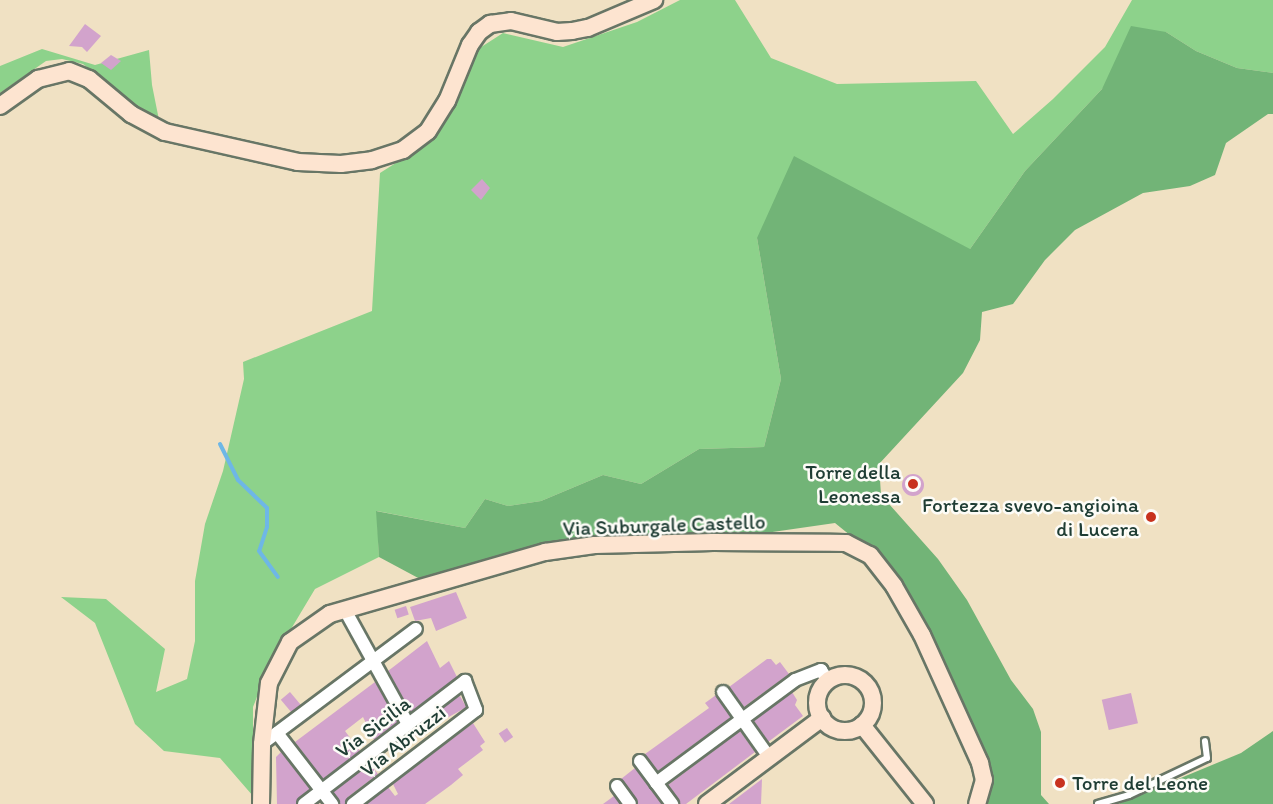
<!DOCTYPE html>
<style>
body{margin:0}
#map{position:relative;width:1273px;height:804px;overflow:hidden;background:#f0e1c3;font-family:Itim,sans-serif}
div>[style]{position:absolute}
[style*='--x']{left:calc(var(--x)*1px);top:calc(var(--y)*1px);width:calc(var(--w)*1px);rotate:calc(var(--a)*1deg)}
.green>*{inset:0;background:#8dd28b}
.forest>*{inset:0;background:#72b477}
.stream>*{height:4px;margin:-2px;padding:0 2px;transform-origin:2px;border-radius:2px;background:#6eb7e6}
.building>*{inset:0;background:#d2a3cc;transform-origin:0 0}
.round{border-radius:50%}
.roads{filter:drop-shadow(2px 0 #687666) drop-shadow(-2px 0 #687666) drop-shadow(0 2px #687666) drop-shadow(0 -2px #687666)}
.lane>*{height:6px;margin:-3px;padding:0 3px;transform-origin:3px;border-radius:3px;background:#fff}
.street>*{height:12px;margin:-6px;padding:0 6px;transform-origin:6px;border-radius:6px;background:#fff}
.secondary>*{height:16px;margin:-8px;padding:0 8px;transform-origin:8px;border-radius:8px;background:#fde4d0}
.secondary>.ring{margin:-8px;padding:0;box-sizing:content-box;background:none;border:16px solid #fde4d0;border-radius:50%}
.dots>*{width:16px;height:16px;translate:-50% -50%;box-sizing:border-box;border:3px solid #fdfcf7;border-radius:50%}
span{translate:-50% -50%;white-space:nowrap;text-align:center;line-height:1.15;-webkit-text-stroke:5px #fdfcf7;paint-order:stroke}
.poi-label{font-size:21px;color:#1f3d34}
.right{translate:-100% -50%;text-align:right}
.left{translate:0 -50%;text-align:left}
.street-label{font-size:21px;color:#1f3d34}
</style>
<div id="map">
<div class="green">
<div style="clip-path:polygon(680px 0,735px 0,771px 58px,837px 84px,976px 81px,1013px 134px,1053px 99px,1105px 47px,1132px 0,1273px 0,1273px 73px,1237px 68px,1196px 51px,1166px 32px,1102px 89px,1025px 171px,970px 249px,757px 238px,781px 379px,764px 447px,699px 449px,641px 484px,603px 475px,541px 501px,508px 506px,485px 499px,465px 528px,377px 511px,379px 557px,315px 589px,270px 664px,253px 707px,253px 796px,220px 758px,164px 751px,135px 724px,95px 623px,61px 597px,106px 599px,165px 649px,156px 692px,187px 679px,195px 641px,195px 581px,205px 524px,223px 471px,244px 379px,243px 362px,372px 311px,380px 173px,432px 140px,454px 106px,475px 51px,503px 33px,563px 47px,637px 22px)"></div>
<div style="clip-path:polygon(42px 49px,95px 65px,149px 50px,152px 85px,159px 120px,138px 108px,83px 64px,62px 59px,46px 61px,0 93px,0 66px)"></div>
</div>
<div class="forest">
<div style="clip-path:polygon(1131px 26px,1166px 32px,1196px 51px,1237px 68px,1273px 73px,1273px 114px,1268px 114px,1226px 143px,1215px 175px,1190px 186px,1143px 193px,1075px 230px,1045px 260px,1013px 304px,982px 312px,980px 340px,963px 373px,879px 464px,881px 495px,938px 559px,967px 600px,1011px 680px,1033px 709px,1041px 732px,1041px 795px,1049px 804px,979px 804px,985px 771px,872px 553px,835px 523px,744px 536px,555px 544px,435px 587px,379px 557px,376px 511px,465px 528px,485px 499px,508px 506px,541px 501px,603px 475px,641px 484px,699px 449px,764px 447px,781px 379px,757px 238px,794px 156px,970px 249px,1025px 171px,1102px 89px)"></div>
<div style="clip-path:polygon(1273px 731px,1273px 804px,1118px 804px,1241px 753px)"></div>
</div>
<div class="stream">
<div style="--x:220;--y:444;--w:40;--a:63.4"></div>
<div style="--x:238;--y:480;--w:40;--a:44"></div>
<div style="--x:267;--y:508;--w:19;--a:90"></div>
<div style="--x:267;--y:527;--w:25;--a:108"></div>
<div style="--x:259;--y:551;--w:32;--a:54"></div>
</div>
<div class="building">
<div style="clip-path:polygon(85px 24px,101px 36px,87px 52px,82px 47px,69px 46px)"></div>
<div style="clip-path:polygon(111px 55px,121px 61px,111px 70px,101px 63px)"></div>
<div style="clip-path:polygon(482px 179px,490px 188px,481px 200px,471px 190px)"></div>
<div class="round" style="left:902px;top:474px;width:22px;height:22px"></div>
<div style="clip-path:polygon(456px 592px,467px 618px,436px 631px,431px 618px,415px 621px,410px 607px)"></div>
<div style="left:406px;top:606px;width:9px;height:12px;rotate:72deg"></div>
<div style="clip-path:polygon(427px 641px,440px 668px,449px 661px,457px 677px,411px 712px,388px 671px)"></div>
<div style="clip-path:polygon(767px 659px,771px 659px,776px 665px,780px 662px,789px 674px,744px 707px,729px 687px)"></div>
<div style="clip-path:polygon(375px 682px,398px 722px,374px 740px,363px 717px,345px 731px,360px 751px,323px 779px,295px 742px)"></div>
<div style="left:290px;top:692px;width:17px;height:12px;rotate:50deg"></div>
<div style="clip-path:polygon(792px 692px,797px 700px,795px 705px,803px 716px,768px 742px,754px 721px)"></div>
<div style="left:1131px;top:693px;width:31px;height:30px;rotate:77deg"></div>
<div style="clip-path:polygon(716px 695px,731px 717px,658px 771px,645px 754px,709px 708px,705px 703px)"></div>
<div style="left:460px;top:696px;width:13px;height:99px;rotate:61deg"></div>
<div style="clip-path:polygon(473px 723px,485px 742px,480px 746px,483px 750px,458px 769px,463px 775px,451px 785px,425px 804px,367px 804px,388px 787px,395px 796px,398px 794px,393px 784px)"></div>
<div style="left:507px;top:728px;width:11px;height:10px;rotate:56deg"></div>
<div style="clip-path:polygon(740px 731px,755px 752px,686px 804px,680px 804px,668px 785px)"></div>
<div style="clip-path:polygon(281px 752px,310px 789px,299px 798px,296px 804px,277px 804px,276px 757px)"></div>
<div style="clip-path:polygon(370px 764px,378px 774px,348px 797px,345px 804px,340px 804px,333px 792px)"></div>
<div style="clip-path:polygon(635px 768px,649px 787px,662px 804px,638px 804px,621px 779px)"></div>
<div class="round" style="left:1053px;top:775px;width:14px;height:14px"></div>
<div style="clip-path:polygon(762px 779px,761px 804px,729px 804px)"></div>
<div style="clip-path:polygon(614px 796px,620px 804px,603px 804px)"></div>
</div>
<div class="roads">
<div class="lane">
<div style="--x:1098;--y:804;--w:32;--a:-16"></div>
<div style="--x:1129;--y:795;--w:86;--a:-25.4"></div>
<div style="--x:1207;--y:758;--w:17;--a:-97"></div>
</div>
<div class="street">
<div style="--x:345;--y:610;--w:130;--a:61.1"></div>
<div style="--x:723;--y:692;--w:80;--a:54.7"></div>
<div style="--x:277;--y:733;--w:90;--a:52.2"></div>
<div style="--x:262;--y:744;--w:192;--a:-36.8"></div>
<div style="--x:640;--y:761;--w:54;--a:53.3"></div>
<div style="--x:656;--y:783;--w:173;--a:-36.5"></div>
<div style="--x:795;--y:680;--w:28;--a:-21"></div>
<div style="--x:821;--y:670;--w:13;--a:58"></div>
<div style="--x:617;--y:786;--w:22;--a:54"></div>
<div style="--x:304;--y:804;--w:203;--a:-37.4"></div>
<div style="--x:465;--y:681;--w:31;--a:69"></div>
<div style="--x:476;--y:710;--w:155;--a:142.6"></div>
</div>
<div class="secondary">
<div style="--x:0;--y:106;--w:47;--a:-35.4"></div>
<div style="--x:38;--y:79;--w:32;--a:-14"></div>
<div style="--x:69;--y:71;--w:22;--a:22"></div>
<div style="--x:89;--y:79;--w:55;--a:39.8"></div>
<div style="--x:131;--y:114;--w:38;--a:28"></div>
<div style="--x:165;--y:132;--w:136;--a:12.7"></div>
<div style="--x:298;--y:162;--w:43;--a:2.7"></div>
<div style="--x:341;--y:164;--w:31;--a:-7"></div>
<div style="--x:372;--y:160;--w:33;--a:-18"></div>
<div style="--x:403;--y:150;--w:31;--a:-37"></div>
<div style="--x:428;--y:131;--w:36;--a:-58"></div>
<div style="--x:447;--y:101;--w:61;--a:-67.7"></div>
<div style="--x:470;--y:45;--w:16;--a:-55"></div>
<div style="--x:479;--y:32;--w:14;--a:-36"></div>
<div style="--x:490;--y:24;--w:21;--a:-8"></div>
<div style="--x:511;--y:21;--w:47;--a:13.4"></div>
<div style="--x:557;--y:32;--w:15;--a:-4"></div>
<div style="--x:572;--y:31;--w:16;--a:-11"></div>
<div style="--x:588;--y:28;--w:72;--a:-23"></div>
<div class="ring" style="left:817px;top:675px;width:40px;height:40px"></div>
<div style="--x:862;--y:725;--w:101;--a:51.4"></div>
<div style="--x:261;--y:804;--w:60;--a:-89"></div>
<div style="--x:262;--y:744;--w:61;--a:-83.5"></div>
<div style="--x:269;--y:683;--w:46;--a:-62.9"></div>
<div style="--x:290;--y:642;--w:49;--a:-35"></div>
<div style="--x:330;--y:614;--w:224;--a:-16.1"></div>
<div style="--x:545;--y:552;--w:50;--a:-8"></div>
<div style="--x:595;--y:545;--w:118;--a:-1.5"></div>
<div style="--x:713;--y:542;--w:133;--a:0.4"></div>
<div style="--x:846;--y:543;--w:27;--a:27"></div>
<div style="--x:870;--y:555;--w:39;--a:52"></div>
<div style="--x:894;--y:586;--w:56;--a:60.3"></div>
<div style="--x:922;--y:635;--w:141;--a:65.6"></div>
<div style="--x:980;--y:763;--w:17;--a:77"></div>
<div style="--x:984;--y:780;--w:25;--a:106"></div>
<div style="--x:707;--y:804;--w:144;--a:-36.8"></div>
</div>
</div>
<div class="dots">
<div style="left:913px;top:484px;background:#c8321e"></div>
<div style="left:1151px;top:517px;background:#c8321e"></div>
<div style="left:1060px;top:783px;background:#c8321e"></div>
</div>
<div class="poi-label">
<span class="right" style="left:901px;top:484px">Torre della<br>Leonessa</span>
<span class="right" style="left:1139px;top:517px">Fortezza svevo-angioina<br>di Lucera</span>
<span class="left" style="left:1072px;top:783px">Torre del Leone</span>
</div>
<div class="street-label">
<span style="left:664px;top:525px;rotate:-2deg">Via Suburgale Castello</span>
<span style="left:373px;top:727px;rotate:-37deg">Via Sicilia</span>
<span style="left:403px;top:741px;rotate:-38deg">Via Abruzzi</span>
</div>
</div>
